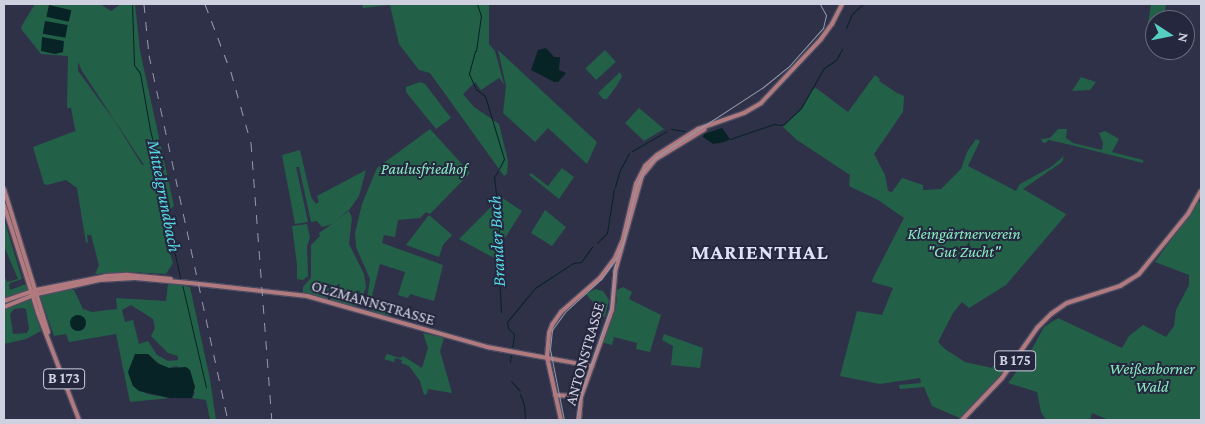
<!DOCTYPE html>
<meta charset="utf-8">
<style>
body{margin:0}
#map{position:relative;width:1205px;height:424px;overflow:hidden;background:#2f3149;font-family:"Crimson Pro",serif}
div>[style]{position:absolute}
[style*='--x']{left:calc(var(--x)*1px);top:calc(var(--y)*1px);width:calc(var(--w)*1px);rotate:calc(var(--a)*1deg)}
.green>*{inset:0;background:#236048;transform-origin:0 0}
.water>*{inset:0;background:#072326;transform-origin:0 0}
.round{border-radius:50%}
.stream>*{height:1px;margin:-0.5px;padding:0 0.5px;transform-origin:0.5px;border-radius:0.5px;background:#072326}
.roads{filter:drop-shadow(1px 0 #4b4c61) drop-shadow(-1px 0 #4b4c61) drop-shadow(0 1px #4b4c61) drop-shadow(0 -1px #4b4c61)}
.major>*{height:4px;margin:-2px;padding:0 2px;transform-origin:2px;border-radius:2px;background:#b17a7f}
.tram>*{height:1px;margin:-0.5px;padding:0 0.5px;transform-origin:0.5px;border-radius:0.5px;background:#9798ab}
.rail>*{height:1px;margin-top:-0.5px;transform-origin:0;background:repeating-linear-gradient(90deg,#9798ab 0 9px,transparent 0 18px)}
span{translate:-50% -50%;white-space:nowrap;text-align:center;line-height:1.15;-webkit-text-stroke:4px #25273e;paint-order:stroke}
.shield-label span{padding:1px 4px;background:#25273e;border:1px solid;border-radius:4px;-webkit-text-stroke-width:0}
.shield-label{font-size:15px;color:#cfd0e0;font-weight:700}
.park-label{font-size:16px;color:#89ecc0;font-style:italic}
.street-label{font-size:16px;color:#cfd0e0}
.water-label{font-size:18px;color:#56d7e3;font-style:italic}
.district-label{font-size:21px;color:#dee1fa;font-weight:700;letter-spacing:1px}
.frame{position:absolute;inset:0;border:5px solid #cfd0e0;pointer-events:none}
.north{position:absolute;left:1145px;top:10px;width:50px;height:50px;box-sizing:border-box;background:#25273e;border:1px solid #696b7f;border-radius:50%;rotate:101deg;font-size:14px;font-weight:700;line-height:20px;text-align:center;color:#cfd0e0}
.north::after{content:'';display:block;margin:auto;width:18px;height:22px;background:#57cec2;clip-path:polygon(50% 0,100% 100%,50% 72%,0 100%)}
</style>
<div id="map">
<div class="green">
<div style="clip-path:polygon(evenodd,35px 4px,100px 4px,111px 11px,121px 4px,135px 4px,140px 51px,174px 206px,164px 214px,163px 234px,173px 263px,166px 274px,129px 272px,95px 274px,99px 265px,91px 235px,87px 235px,88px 242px,86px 243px,77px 188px,66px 180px,47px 185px,44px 184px,33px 147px,75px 131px,76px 134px,71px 108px,67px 108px,68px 56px,41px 54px,22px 30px,21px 27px,35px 4px,78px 62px,82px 71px,144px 165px,142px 165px,114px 120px,78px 71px,78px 62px)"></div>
<div style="clip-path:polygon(362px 4px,489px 4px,489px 44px,495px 51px,504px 84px,499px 78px,481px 90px,475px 82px,463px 94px,474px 107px,499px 124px,508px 161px,507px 174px,504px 176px,430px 73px,419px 70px,399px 44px,390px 5px,363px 8px)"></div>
<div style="clip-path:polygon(1151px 4px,1166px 5px,1163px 20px,1155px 20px,1155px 24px,1148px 24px)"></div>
<div style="clip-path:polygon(498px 50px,597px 142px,587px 164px,548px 128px,535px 142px,503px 113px,506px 86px)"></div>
<div style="left:605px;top:50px;width:16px;height:27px;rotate:47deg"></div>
<div style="clip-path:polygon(620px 72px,622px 77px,615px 88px,607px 99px,603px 99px,598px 93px)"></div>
<div style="clip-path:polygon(875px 75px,880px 79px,879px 81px,897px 93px,904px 96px,903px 112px,874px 154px,885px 175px,888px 191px,892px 192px,902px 178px,923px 185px,923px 190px,941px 189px,961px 169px,967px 152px,976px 139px,980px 141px,968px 166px,1016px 191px,1020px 184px,1051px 167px,1064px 156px,1062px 162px,1023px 189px,1066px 214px,1065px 216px,1006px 285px,969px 308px,962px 302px,953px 313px,938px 342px,945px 349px,965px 362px,992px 368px,995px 364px,1010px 365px,1004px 375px,962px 419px,932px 406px,924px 387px,900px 389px,899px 385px,921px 383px,920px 378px,880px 384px,840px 376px,857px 311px,882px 315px,893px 288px,872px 282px,873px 278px,904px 218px,878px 200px,849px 186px,850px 175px,797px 140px,783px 127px,803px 107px,813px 89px,816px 88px,848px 112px)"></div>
<div style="clip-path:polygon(1081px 77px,1096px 82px,1090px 90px,1072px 91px)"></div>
<div style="clip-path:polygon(420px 82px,425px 84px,451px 118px,436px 129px,406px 92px,406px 87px)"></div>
<div style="clip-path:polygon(639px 108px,664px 129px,644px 141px,625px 123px)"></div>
<div style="clip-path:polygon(430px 129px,470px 173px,430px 214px,426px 212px,420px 218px,398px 220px,395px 237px,384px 235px,382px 243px,443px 265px,434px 301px,410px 294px,408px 298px,398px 295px,405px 272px,380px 264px,370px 304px,388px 310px,390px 311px,389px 317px,366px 308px,370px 279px,356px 247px,355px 233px,362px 204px,377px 168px)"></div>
<div style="clip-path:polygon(1058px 129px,1067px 129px,1066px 138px,1073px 143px,1102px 150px,1103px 143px,1099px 133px,1105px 131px,1119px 139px,1112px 152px,1143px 160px,1143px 163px,1071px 145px,1049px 140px,1045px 143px,1042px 142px,1041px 139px,1050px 138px)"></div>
<div style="clip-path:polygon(300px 150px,311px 197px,316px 204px,319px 202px,317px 196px,366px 170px,359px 196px,349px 210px,335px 221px,349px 211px,352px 218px,349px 244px,364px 274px,366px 287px,359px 306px,345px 305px,303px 292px,303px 287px,311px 278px,311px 245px,320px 236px,319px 233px,332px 224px,322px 227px,317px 221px,311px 222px,299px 167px,296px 167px,308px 222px,295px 224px,282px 155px)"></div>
<div style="clip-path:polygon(562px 168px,574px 177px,559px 199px,529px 175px,531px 173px,548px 186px)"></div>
<div style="clip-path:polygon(501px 197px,522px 211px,505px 238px,498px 239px,497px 258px,494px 258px,459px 239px)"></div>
<div style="clip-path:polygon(1199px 201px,1201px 205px,1201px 420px,1109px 420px,1092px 413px,1090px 420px,1046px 420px,1041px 412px,1037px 392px,1008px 383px,1027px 358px,1044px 327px,1058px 318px,1122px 348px,1129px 336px,1143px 325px,1166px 337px,1174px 326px,1176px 310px,1189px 285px,1189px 275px,1155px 262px)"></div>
<div style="clip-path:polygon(545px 210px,566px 227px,552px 246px,531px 233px)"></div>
<div style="clip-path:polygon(429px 215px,452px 235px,443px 245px,439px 257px,406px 245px)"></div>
<div style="clip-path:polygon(evenodd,4px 219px,22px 279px,10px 283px,9px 286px,10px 290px,26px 284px,41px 331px,26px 339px,4px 344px,4px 275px,7px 282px,18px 279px,4px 246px,4px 219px,22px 308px,26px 309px,29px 329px,27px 333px,13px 334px,10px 314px,14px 309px,22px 308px)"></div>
<div style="clip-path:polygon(307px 224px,310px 238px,307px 246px,308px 276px,303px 280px,297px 279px,297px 265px,292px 226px)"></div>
<div style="clip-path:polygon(evenodd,168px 283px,190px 287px,210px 379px,216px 420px,210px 420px,206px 400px,192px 398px,195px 393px,177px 366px,169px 368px,162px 366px,148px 354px,128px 372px,133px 386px,147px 394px,170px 398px,130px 402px,116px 334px,69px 342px,66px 334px,54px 336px,40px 296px,62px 290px,74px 290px,83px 309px,92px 312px,117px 309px,116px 298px,166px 301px,168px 283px,131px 305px,153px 319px,155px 328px,151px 336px,168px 353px,178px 356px,178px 360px,168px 361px,157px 355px,148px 341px,139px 344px,133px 320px,125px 322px,122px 310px,131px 305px)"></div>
<div style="clip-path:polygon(623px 287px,632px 292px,629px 299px,661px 315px,650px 352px,636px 349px,637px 343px,614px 337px,612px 345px,601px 342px,616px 307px,617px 290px)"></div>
<div style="clip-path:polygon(595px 289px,603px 291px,609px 300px,605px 317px,595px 311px,596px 306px,586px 294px)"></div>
<div style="clip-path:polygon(423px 333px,444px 338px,440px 351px,452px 393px,428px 389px,427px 394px,424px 395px,420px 381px,409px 366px,401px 363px,402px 360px,395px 358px,394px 362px,384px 359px,387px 354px,400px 358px,403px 356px,422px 368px,428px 348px)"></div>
<div style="clip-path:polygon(664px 334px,703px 348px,700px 368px,671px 365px,673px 346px,662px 340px)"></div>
</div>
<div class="water">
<div style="left:49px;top:5px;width:23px;height:12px;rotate:13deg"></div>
<div style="left:45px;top:21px;width:23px;height:13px;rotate:10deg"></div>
<div style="clip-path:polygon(42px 37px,64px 41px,63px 52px,55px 54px,41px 51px)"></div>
<div style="clip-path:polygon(546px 48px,554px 57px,560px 57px,559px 70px,566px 73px,558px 82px,554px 82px,531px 70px,538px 50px)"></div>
<div style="clip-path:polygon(722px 128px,730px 139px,725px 142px,713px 144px,703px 137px,704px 134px)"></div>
<div class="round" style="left:70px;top:315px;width:16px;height:16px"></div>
<div style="clip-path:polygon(135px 354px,148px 354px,157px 363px,169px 368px,186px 367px,190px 370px,195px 387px,192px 398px,170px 398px,139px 391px,133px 386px,128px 372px)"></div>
</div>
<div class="stream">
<div style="--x:132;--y:4;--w:61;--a:88.1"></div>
<div style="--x:134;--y:65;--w:10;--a:53"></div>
<div style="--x:140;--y:73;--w:58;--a:80"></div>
<div style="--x:150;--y:130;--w:66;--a:76"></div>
<div style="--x:166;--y:194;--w:9;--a:111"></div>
<div style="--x:163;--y:202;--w:81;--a:77.2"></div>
<div style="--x:846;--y:28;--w:15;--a:-67"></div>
<div style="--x:852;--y:14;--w:15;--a:-42"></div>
<div style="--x:475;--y:51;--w:24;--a:105"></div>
<div style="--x:469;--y:74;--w:17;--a:65"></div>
<div style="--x:476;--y:89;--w:11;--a:38"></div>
<div style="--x:485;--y:96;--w:66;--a:73.2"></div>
<div style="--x:504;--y:159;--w:11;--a:117"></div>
<div style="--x:476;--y:51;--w:35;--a:-82"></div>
<div style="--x:481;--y:16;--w:13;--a:-108"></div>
<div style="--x:671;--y:129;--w:14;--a:8"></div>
<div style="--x:730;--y:139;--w:46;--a:-18.8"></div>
<div style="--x:774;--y:124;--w:6;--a:9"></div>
<div style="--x:780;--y:125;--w:4;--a:-14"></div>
<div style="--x:784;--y:124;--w:23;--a:-43"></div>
<div style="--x:801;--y:108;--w:46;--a:-60.1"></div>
<div style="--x:824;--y:68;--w:14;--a:-34"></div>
<div style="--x:836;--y:60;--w:13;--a:-61"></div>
<div style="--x:632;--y:151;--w:40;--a:-29.7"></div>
<div style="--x:498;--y:171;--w:7;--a:124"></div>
<div style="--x:494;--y:177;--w:40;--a:82.9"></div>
<div style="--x:499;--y:217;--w:39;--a:91"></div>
<div style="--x:498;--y:256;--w:56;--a:86.9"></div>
<div style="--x:615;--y:187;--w:18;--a:-74"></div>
<div style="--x:620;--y:170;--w:19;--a:-62"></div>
<div style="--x:597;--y:243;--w:14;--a:-45"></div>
<div style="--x:607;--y:233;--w:45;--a:-81"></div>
<div style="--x:182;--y:284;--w:106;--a:76.9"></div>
<div style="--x:512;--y:349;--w:15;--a:-82"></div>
<div style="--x:514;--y:334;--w:8;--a:-135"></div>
<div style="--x:508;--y:328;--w:6;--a:-99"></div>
<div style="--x:507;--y:322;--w:44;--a:-50.5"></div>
<div style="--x:535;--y:288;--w:45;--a:-33.3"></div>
<div style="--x:573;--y:263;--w:8;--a:-7"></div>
<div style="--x:581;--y:262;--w:19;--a:-54"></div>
<div style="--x:510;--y:362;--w:9;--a:-84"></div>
<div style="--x:511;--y:381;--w:13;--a:48"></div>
<div style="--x:520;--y:394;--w:12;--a:70"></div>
<div style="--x:524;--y:405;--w:15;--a:86"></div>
</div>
<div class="roads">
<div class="major">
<div style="--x:4;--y:189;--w:150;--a:72.9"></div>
<div style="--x:4;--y:205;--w:113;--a:72.5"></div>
<div style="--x:38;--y:313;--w:115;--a:69"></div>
<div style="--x:4;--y:301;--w:34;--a:-19"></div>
<div style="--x:36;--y:290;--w:71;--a:-11.3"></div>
<div style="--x:106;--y:276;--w:22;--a:-3"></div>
<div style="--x:128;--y:275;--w:43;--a:5.3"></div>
<div style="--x:4;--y:307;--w:35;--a:-22"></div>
<div style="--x:37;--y:294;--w:64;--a:-12.7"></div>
<div style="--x:99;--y:280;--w:36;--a:-3"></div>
<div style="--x:135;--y:278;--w:55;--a:5.2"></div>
<div style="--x:190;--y:283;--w:118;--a:6.3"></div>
<div style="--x:307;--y:296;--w:187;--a:15.8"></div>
<div style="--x:487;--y:347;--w:107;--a:10.3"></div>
<div style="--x:555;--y:395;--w:26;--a:4"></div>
<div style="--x:561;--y:420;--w:65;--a:-102.5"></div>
<div style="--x:547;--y:357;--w:24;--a:-85"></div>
<div style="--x:549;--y:333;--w:9;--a:-69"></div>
<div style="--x:552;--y:325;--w:16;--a:-55"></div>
<div style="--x:561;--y:312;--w:52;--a:-41.1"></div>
<div style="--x:600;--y:278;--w:25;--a:-53"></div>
<div style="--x:615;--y:258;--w:21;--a:-67"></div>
<div style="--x:623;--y:239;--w:57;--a:-76.7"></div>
<div style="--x:636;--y:184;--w:20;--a:-63"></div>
<div style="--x:645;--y:166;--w:16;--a:-43"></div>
<div style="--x:657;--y:155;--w:49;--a:-32.4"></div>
<div style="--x:698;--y:129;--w:49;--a:-19.2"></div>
<div style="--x:744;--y:113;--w:20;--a:-30"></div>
<div style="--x:761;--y:103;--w:88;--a:-46.8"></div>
<div style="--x:821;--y:39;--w:19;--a:-54"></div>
<div style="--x:832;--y:24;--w:22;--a:-63"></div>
<div style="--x:579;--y:420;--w:23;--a:-85"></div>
<div style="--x:581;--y:397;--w:92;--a:-70.4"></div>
<div style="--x:612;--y:310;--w:38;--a:-85"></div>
<div style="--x:615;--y:272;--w:100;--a:-74.3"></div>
<div style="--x:642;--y:176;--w:22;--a:-51"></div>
<div style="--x:656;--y:159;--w:57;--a:-31.5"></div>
<div style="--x:962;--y:420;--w:58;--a:-46.4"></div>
<div style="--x:1002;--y:378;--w:61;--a:-55"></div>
<div style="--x:1037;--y:328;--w:20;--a:-45"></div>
<div style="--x:1051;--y:314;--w:19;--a:-35"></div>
<div style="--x:1067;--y:303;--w:56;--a:-17.8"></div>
<div style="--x:1120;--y:286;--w:22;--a:-32"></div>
<div style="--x:1139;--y:274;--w:77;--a:-50.8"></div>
<div style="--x:1188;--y:214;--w:26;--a:-61"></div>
</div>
</div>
<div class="tram">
<div style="--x:564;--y:420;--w:72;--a:-101.2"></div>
<div style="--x:550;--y:349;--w:19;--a:-84"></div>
<div style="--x:552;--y:330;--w:22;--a:-54"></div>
<div style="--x:565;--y:312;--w:50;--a:-42.6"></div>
<div style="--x:602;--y:278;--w:24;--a:-54"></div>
<div style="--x:616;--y:259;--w:17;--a:-66"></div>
<div style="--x:623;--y:243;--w:57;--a:-76.9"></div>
<div style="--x:636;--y:187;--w:19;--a:-65"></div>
<div style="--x:644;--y:170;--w:18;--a:-47"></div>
<div style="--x:656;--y:157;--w:126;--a:-33.1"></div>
<div style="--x:762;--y:88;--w:36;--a:-39"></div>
<div style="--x:790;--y:65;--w:50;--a:-48.3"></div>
<div style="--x:823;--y:28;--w:13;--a:-77"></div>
<div style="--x:826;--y:15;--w:13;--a:-119"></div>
<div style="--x:576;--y:420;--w:23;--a:-80"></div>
<div style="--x:580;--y:397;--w:96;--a:-71.2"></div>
<div style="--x:611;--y:306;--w:42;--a:-84.6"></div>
</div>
<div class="rail">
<div style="--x:144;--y:4;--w:51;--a:84.4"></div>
<div style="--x:149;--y:55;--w:373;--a:77.8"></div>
<div style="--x:205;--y:4;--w:73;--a:69.1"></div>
<div style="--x:231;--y:72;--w:74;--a:74.3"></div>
<div style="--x:251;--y:143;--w:278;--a:85.7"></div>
</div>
<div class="shield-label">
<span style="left:1015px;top:361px">B 175</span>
<span style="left:64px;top:379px">B 173</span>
</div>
<div class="park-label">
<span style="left:424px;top:169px">Paulusfriedhof</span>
<span style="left:964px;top:243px">Kleingärtnerverein<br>"Gut Zucht"</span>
<span style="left:1152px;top:378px">Weißenborner<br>Wald</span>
</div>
<div class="street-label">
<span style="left:373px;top:303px;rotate:16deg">OLZMANNSTRASSE</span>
<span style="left:585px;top:354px;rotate:-74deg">ANTONSTRASSE</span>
</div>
<div class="water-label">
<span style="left:164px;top:196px;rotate:79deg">Mittelgrundbach</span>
<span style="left:497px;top:241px;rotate:-93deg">Brander Bach</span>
</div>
<div class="district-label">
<span style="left:760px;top:252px">MARIENTHAL</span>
</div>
<div class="frame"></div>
<div class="north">N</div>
</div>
